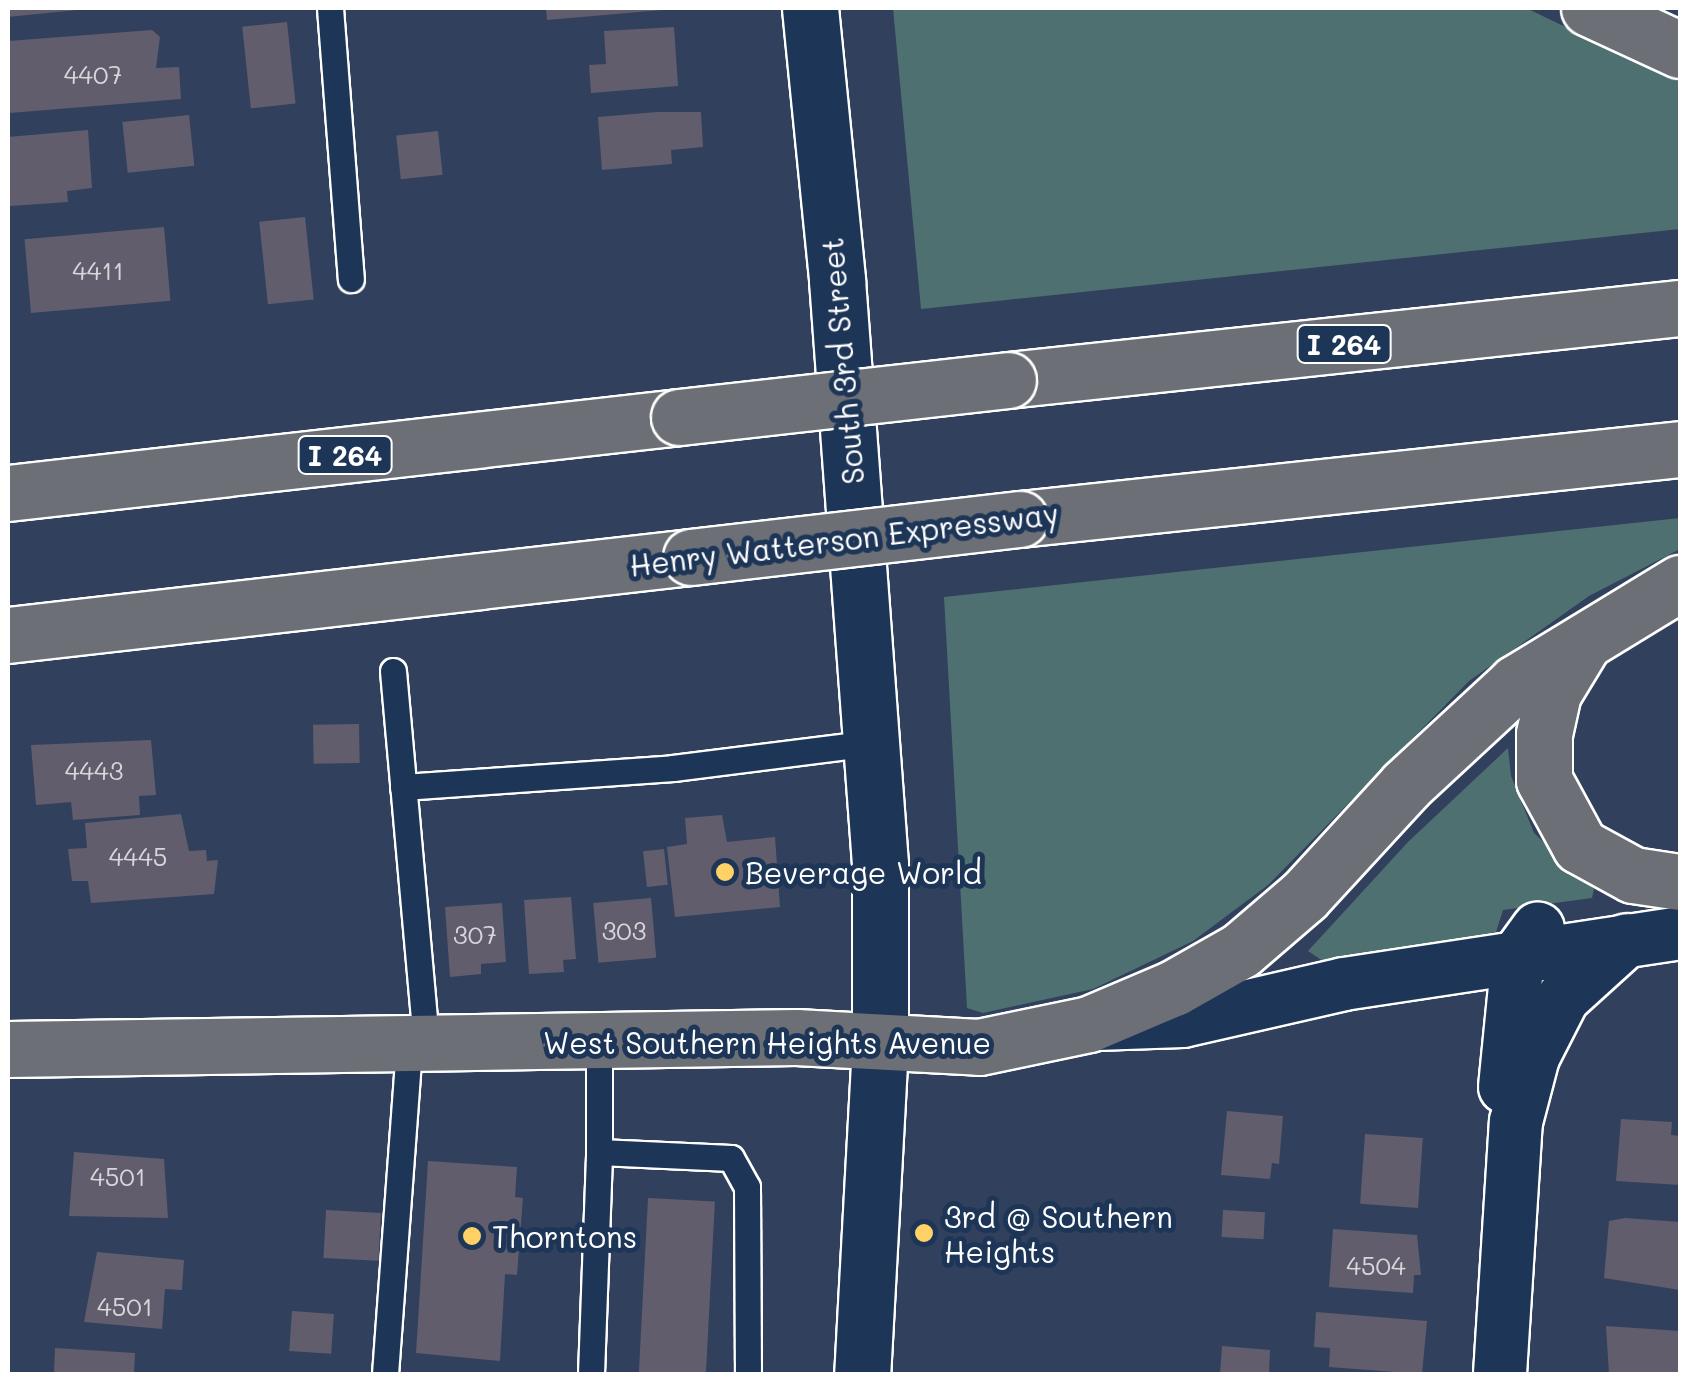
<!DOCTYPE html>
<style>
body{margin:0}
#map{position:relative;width:1688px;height:1382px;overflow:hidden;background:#31415d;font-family:Mali,sans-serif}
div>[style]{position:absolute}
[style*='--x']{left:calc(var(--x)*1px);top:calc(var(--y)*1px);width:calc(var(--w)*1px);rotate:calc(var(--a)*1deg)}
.green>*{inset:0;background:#4f7071}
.building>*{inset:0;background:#615d6c;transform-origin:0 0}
.roads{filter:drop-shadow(2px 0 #fff) drop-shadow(-2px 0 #fff) drop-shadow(0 2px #fff) drop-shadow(0 -2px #fff)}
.lane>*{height:25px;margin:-12.5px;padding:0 12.5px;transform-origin:12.5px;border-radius:12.5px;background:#1d3557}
.street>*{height:52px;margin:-26px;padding:0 26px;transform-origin:26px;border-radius:26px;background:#1d3557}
.secondary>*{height:55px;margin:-27.5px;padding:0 27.5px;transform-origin:27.5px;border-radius:27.5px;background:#1d3557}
.primary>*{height:55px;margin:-27.5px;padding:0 27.5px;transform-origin:27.5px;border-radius:27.5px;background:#6c6f75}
.highway>*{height:55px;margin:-27.5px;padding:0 27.5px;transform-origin:27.5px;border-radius:27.5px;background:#6c6f75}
.bridges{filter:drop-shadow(2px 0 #fff) drop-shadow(-2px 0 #fff) drop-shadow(0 2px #fff) drop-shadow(0 -2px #fff)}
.highway-bridge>*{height:55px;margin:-27.5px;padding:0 27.5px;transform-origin:27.5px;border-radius:27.5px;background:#6c6f75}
.dots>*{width:28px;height:28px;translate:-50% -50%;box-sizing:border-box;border:5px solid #1d3557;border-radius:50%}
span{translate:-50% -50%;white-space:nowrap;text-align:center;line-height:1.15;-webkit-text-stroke:10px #1d3557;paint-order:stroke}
.number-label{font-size:25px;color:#d8d6da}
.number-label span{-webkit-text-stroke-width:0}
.shield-label span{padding:2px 8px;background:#1d3557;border:2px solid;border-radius:8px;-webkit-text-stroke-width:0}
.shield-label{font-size:28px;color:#fff;font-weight:700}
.street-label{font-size:30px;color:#fff}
.poi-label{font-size:30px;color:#fff}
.left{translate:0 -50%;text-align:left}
.frame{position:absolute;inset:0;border:10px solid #fff;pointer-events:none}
</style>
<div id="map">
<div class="green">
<div style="clip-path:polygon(893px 8px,1526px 8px,1680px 82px,1680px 229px,921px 309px)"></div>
<div style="clip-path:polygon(1680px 518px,1680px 549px,1589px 596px,1469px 681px,1268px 885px,1193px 941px,1093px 989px,983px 1013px,967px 1008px,944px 597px)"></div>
<div style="clip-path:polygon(1508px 748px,1511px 776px,1534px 833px,1594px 889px,1592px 898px,1503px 910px,1496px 932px,1326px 963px,1308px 951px,1408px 842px)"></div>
</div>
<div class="building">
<div style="clip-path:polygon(8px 8px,76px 8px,77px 10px,8px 17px)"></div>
<div style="clip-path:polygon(546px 8px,662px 8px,662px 10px,547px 20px)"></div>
<div style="left:287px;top:22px;width:82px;height:45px;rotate:84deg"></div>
<div style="clip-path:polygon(674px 27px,678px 86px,591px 93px,589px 65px,606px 64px,604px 31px)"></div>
<div style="clip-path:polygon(152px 30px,160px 37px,156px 68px,179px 67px,181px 99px,10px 113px,8px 41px)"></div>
<div style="clip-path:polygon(657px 112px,701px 112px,703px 147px,671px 150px,672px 164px,602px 170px,598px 117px)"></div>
<div style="left:189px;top:115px;width:51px;height:67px;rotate:84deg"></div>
<div style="clip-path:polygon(88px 130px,92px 188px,67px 191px,68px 202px,10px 206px,8px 137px)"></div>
<div style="left:438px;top:131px;width:44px;height:42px;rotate:84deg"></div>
<div style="left:305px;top:217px;width:83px;height:46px;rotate:84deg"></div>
<div style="left:164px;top:227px;width:74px;height:140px;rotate:85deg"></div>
<div style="left:359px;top:724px;width:39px;height:46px;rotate:89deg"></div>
<div style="clip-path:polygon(151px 740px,156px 795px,139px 796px,140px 815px,73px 820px,71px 802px,36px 805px,31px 745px)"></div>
<div style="clip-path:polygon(181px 814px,189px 851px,206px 850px,207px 861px,218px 860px,214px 894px,91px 903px,88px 881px,72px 881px,68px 849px,87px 848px,85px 823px)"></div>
<div style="clip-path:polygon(722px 815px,727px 842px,775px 837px,780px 907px,675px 917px,667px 847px,687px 844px,685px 818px)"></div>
<div style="left:664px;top:849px;width:36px;height:21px;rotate:84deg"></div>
<div style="clip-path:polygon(571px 897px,576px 959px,563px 960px,564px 972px,529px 974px,524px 900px)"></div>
<div style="left:651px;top:898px;width:60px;height:58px;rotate:85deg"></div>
<div style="clip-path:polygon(502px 903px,506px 962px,481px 964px,481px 974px,450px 977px,445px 907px)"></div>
<div style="clip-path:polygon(1227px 1111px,1283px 1116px,1279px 1164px,1272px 1163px,1270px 1179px,1221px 1175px)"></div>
<div style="clip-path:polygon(1621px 1119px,1672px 1122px,1671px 1135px,1680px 1136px,1680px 1185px,1616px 1181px)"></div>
<div style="left:1365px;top:1134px;width:58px;height:70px;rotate:4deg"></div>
<div style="clip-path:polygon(74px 1152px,164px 1159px,168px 1218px,69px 1216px)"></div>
<div style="clip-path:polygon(428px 1161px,517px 1167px,515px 1197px,523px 1198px,517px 1275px,505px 1274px,500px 1361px,416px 1353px)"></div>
<div style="left:648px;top:1198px;width:67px;height:176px;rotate:3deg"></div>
<div style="left:326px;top:1210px;width:55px;height:48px;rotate:3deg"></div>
<div style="left:1223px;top:1210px;width:42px;height:27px;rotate:3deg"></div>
<div style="clip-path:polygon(1625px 1218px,1680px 1222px,1680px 1290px,1604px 1278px,1609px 1221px)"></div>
<div style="clip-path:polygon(1333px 1229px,1417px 1235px,1421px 1275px,1414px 1275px,1413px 1293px,1329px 1287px)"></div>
<div style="clip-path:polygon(97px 1252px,184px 1260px,182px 1290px,165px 1289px,162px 1329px,84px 1322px)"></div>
<div style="left:292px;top:1311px;width:42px;height:40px;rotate:4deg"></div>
<div style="clip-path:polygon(1316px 1312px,1427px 1321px,1422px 1374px,1329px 1367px,1330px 1348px,1314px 1347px)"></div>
<div style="clip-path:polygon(1606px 1326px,1680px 1331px,1680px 1374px,1609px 1374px)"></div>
<div style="clip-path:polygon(1222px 1346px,1270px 1350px,1269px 1374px,1220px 1374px)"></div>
<div style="clip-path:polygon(55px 1348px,135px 1353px,134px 1374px,54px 1374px)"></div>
</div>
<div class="roads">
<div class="lane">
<div style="--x:330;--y:8;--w:272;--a:85.6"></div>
<div style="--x:393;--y:671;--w:374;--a:84.9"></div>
<div style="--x:403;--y:787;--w:271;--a:-4"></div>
<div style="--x:673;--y:768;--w:201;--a:-7.2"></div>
<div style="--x:599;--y:1041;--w:111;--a:90"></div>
<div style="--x:599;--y:1152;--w:132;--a:2.6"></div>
<div style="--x:731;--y:1158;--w:33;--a:61"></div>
<div style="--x:747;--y:1187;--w:187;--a:89.7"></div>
<div style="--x:385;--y:1374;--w:330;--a:-85.8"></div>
<div style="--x:591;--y:1374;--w:222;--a:-87.9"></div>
</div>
<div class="street">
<div style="--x:1096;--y:1024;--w:87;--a:-2"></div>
<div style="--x:1183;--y:1021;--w:165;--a:-12.9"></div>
<div style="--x:1344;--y:984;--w:340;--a:-8.6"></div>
<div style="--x:1505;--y:1087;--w:132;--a:-84.3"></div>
<div style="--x:1518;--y:956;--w:34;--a:-54"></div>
<div style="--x:1500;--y:1374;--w:253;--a:-86.4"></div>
<div style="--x:1516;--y:1122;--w:67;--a:-75.3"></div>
<div style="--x:1533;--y:1057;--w:66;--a:-63"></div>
<div style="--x:1563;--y:998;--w:86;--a:-42.2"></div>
</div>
<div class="secondary">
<div style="--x:810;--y:8;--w:273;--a:84.3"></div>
<div style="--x:837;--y:280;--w:586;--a:85.79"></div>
<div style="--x:880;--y:864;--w:181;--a:90"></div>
<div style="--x:880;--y:1045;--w:329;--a:93.1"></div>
</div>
<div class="primary">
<div style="--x:8;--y:1049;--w:788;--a:-0.87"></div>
<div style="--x:796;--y:1037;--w:183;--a:3.1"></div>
<div style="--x:979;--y:1047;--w:112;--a:-11.8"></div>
</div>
<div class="highway">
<div style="--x:1589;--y:8;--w:100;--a:24.8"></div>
<div style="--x:1008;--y:380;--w:676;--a:-6.12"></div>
<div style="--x:8;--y:493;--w:675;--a:-6.46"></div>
<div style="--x:1020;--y:519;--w:664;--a:-6.05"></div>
<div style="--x:8;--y:635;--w:687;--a:-6.52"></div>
<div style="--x:1584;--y:642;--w:60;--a:121.3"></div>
<div style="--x:1553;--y:693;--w:42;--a:102.4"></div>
<div style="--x:1544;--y:734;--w:46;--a:90"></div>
<div style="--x:1544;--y:780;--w:75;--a:61.4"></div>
<div style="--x:1580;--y:846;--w:60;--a:28.7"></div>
<div style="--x:1633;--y:875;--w:48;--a:8.5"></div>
<div style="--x:1089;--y:1024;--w:92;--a:-23"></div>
<div style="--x:1174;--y:988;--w:77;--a:-29.6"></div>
<div style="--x:1241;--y:950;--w:83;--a:-40.6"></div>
<div style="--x:1304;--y:896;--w:151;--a:-47.4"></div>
<div style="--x:1406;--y:785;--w:150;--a:-42.8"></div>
<div style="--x:1516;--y:683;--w:192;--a:-31.4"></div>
</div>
</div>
<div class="bridges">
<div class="highway-bridge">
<div style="--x:679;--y:417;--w:331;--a:-6.4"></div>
<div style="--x:691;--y:557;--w:331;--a:-6.6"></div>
</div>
</div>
<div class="dots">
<div style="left:725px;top:872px;background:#ffd166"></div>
<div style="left:924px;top:1233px;background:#ffd166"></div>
<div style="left:472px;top:1236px;background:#ffd166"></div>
</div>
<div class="number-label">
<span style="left:93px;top:74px">4407</span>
<span style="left:98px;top:270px">4411</span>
<span style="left:94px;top:770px">4443</span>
<span style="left:138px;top:856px">4445</span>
<span style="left:624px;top:930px">303</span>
<span style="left:475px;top:934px">307</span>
<span style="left:118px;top:1176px">4501</span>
<span style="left:1376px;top:1265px">4504</span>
<span style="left:125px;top:1306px">4501</span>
</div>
<div class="shield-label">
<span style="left:1344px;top:344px">I 264</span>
<span style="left:345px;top:455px">I 264</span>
</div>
<div class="street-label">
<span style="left:842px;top:361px;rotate:-95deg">South 3rd Street</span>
<span style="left:844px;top:539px;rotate:-7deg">Henry Watterson Expressway</span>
<span style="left:767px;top:1042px">West Southern Heights Avenue</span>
</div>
<div class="poi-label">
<span class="left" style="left:745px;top:872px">Beverage World</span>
<span class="left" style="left:944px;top:1233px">3rd @ Southern<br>Heights</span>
<span class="left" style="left:492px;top:1236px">Thorntons</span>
</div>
<div class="frame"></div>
</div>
